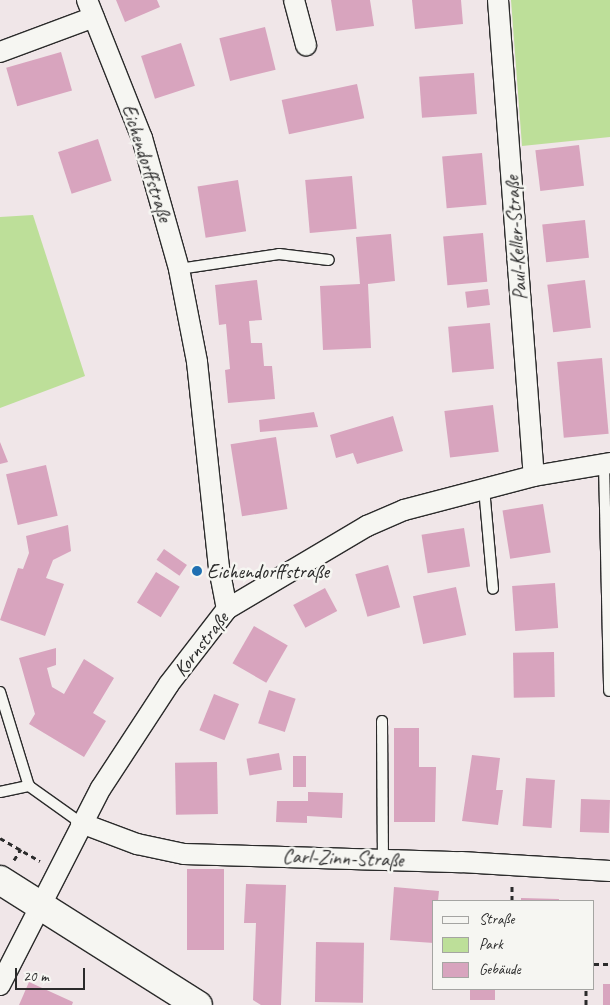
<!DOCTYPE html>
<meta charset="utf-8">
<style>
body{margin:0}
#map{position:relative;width:610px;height:1005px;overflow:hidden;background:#f0e6e8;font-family:Caveat,sans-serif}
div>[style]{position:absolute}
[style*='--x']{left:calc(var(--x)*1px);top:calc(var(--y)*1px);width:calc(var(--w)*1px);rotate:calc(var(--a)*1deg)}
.green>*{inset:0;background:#bddf99}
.building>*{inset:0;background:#d8a4be;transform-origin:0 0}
.path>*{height:3px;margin-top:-1.5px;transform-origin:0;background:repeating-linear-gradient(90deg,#2b2b2b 0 5px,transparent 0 9px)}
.roads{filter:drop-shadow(1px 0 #2b2b2b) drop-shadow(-1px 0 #2b2b2b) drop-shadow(0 1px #2b2b2b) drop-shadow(0 -1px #2b2b2b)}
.lane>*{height:10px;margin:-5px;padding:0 5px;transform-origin:5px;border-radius:5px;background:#f6f6f2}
.street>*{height:20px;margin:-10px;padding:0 10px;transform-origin:10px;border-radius:10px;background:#f6f6f2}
.secondary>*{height:28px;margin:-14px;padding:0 14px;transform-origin:14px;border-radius:14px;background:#f6f6f2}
.dots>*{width:14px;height:14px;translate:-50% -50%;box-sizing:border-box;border:2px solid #f6f6f2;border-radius:50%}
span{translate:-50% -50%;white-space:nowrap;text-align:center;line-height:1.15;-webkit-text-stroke:5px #f6f6f2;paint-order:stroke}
.street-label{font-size:20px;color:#2b2b2b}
.poi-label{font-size:20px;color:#2b2b2b}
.left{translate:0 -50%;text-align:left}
.legend{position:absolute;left:432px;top:900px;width:162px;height:90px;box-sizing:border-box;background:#f6f6f2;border:1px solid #a5a5a2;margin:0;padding:6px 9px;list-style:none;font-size:15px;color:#2b2b2b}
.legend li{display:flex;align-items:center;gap:10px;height:25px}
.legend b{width:25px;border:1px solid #a5a5a2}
.scale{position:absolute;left:15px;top:968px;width:70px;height:22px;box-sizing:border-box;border:2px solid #2b2b2b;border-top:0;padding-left:6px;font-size:15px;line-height:18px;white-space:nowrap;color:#2b2b2b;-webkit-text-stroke:4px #f6f6f2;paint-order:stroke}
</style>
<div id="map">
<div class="green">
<div style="clip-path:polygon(511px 0,610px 0,610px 137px,522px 146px)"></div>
<div style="clip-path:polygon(33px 215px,85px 376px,0 408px,0 217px)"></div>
</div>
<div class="building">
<div style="clip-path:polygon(116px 0,157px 0,160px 7px,125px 22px)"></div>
<div style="clip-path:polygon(331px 0,370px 0,374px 26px,336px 31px)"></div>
<div style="clip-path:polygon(412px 0,461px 0,463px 24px,415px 29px)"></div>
<div style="left:265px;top:27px;width:44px;height:47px;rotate:76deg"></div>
<div style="left:181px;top:43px;width:45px;height:42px;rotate:72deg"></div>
<div style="left:61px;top:52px;width:40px;height:57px;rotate:74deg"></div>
<div style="left:474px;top:73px;width:41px;height:55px;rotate:86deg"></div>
<div style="left:357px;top:84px;width:35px;height:77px;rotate:78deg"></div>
<div style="left:98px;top:139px;width:44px;height:42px;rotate:72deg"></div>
<div style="left:579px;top:145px;width:41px;height:44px;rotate:83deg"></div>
<div style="left:482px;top:153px;width:52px;height:40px;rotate:85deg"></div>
<div style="left:352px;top:176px;width:53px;height:47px;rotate:85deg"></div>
<div style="left:238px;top:180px;width:52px;height:41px;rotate:81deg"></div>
<div style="left:585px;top:220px;width:38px;height:43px;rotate:84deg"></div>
<div style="left:483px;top:233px;width:49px;height:40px;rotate:85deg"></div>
<div style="clip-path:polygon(391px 234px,395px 281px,368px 284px,371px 348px,323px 350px,320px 286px,360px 284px,356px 237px)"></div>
<div style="clip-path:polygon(257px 280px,262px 320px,249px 321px,251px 343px,262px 343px,264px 366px,272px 366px,275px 399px,228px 403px,225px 370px,230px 369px,226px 324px,219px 325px,215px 285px)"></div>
<div style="left:585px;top:280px;width:48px;height:38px;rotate:83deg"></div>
<div style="left:488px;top:289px;width:16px;height:23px;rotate:83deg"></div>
<div style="left:490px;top:323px;width:46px;height:42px;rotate:85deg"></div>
<div style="left:602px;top:358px;width:76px;height:45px;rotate:85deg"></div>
<div style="left:493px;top:405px;width:47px;height:49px;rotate:83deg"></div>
<div style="clip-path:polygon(314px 412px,318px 427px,260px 432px,259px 420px)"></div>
<div style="clip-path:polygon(393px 416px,403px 451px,357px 464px,353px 453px,336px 458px,330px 435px)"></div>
<div style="left:276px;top:437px;width:73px;height:46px;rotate:81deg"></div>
<div style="clip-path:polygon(0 442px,8px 462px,0 464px)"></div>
<div style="left:46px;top:465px;width:52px;height:41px;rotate:77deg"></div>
<div style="left:543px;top:504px;width:49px;height:41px;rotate:81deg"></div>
<div style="clip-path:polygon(68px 525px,71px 551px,53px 560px,46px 578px,64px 584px,45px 636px,0 620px,18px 568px,23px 569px,29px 553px,26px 536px)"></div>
<div style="left:464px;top:528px;width:39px;height:43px;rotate:81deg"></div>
<div style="left:164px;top:549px;width:28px;height:13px;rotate:35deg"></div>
<div style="left:388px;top:565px;width:44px;height:34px;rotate:74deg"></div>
<div style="left:156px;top:572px;width:28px;height:36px;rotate:32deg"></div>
<div style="left:555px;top:583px;width:45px;height:43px;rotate:86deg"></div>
<div style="left:456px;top:587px;width:49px;height:44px;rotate:78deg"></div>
<div style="left:325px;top:588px;width:26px;height:36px;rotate:62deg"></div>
<div style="left:254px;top:626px;width:39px;height:43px;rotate:30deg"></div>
<div style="clip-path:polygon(56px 648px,56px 665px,47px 668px,52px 687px,64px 694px,84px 659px,114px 678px,93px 713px,106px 721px,84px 757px,29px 724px,35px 714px,19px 658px)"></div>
<div style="left:554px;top:652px;width:45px;height:41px;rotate:89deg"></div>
<div style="left:269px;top:690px;width:28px;height:35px;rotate:18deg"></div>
<div style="left:214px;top:694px;width:27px;height:39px;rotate:22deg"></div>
<div style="clip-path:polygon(394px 728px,419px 728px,419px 767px,436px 767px,435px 822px,394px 822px)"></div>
<div style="left:279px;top:753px;width:17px;height:33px;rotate:80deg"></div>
<div style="clip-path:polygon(472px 755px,500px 758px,496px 790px,503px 790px,498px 825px,462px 821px)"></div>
<div style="left:293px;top:756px;width:13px;height:31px"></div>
<div style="left:217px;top:762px;width:52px;height:42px;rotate:89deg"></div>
<div style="left:526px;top:778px;width:29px;height:48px;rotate:4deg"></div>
<div style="clip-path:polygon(308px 792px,343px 793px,342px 818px,307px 816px,307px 823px,276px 822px,277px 801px,308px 801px)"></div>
<div style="left:581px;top:799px;width:29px;height:33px;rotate:2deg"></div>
<div style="left:187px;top:869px;width:37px;height:81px"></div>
<div style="clip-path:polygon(246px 884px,286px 885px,281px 1005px,261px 1005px,253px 1000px,256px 923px,244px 923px)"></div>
<div style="clip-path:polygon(394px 887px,439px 891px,438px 901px,434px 901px,434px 943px,390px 940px)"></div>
<div style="clip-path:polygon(521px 898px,559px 899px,559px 901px,521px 901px)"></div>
<div style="left:316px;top:942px;width:48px;height:60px;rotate:1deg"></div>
<div style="clip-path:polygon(29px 982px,73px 1002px,72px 1005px,19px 1005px)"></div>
<div style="left:603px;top:984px;width:7px;height:21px"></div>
<div style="left:470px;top:989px;width:25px;height:11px"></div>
</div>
<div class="path">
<div style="--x:0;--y:838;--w:46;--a:29.9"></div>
<div style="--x:14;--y:860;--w:13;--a:-58"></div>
<div style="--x:512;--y:901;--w:16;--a:-90"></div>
<div style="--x:594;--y:964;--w:16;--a:0"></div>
<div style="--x:586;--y:1005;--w:16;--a:-90"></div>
</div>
<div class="roads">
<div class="lane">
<div style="--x:179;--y:269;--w:101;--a:-8.5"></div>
<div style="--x:279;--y:254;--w:50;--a:6.8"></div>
<div style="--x:604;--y:464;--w:227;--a:88.7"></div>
<div style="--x:484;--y:488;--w:101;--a:84.9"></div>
<div style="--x:0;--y:692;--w:98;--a:72.9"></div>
<div style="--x:29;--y:786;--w:64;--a:35.4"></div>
<div style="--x:382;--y:721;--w:138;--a:89.6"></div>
<div style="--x:0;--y:792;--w:30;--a:-12"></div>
</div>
<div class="street">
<div style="--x:87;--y:0;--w:149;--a:68.3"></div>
<div style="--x:142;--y:138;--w:136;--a:74.2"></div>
<div style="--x:179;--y:269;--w:95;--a:79"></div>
<div style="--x:197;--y:362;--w:207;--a:83.9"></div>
<div style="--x:219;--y:568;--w:42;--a:79"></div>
<div style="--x:294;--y:0;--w:47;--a:75.1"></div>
<div style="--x:498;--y:0;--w:477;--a:85.7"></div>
<div style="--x:0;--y:52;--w:100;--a:-20.4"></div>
<div style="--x:81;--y:823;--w:60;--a:20.6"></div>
<div style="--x:137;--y:844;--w:48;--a:12"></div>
<div style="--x:184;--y:854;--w:277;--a:1.7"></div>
<div style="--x:461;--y:862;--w:149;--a:3.5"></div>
<div style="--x:0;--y:985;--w:221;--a:-62.9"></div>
<div style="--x:101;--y:788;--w:124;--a:-56.8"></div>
<div style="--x:169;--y:684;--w:95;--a:-52.3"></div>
<div style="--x:227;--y:609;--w:163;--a:-30.7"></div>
<div style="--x:367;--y:526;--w:40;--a:-23.4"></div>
<div style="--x:404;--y:510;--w:134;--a:-14.7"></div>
<div style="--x:534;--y:476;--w:77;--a:-9.7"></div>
</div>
<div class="secondary">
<div style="--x:0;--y:880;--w:234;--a:32.3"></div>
</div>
</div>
<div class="dots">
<div style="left:197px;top:571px;background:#1f6fb2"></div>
</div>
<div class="street-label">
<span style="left:147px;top:163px;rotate:72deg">Eichendorffstraße</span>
<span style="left:516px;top:238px;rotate:-94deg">Paul-Keller-Straße</span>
<span style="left:201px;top:644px;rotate:-52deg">Kornstraße</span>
<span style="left:343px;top:858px;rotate:2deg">Carl-Zinn-Straße</span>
</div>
<div class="poi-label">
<span class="left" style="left:207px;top:571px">Eichendorffstraße</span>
</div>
<ul class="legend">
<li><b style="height:6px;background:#f6f6f2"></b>Straße</li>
<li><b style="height:14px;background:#bddf99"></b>Park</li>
<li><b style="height:14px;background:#d8a4be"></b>Gebäude</li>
</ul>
<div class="scale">20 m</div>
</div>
